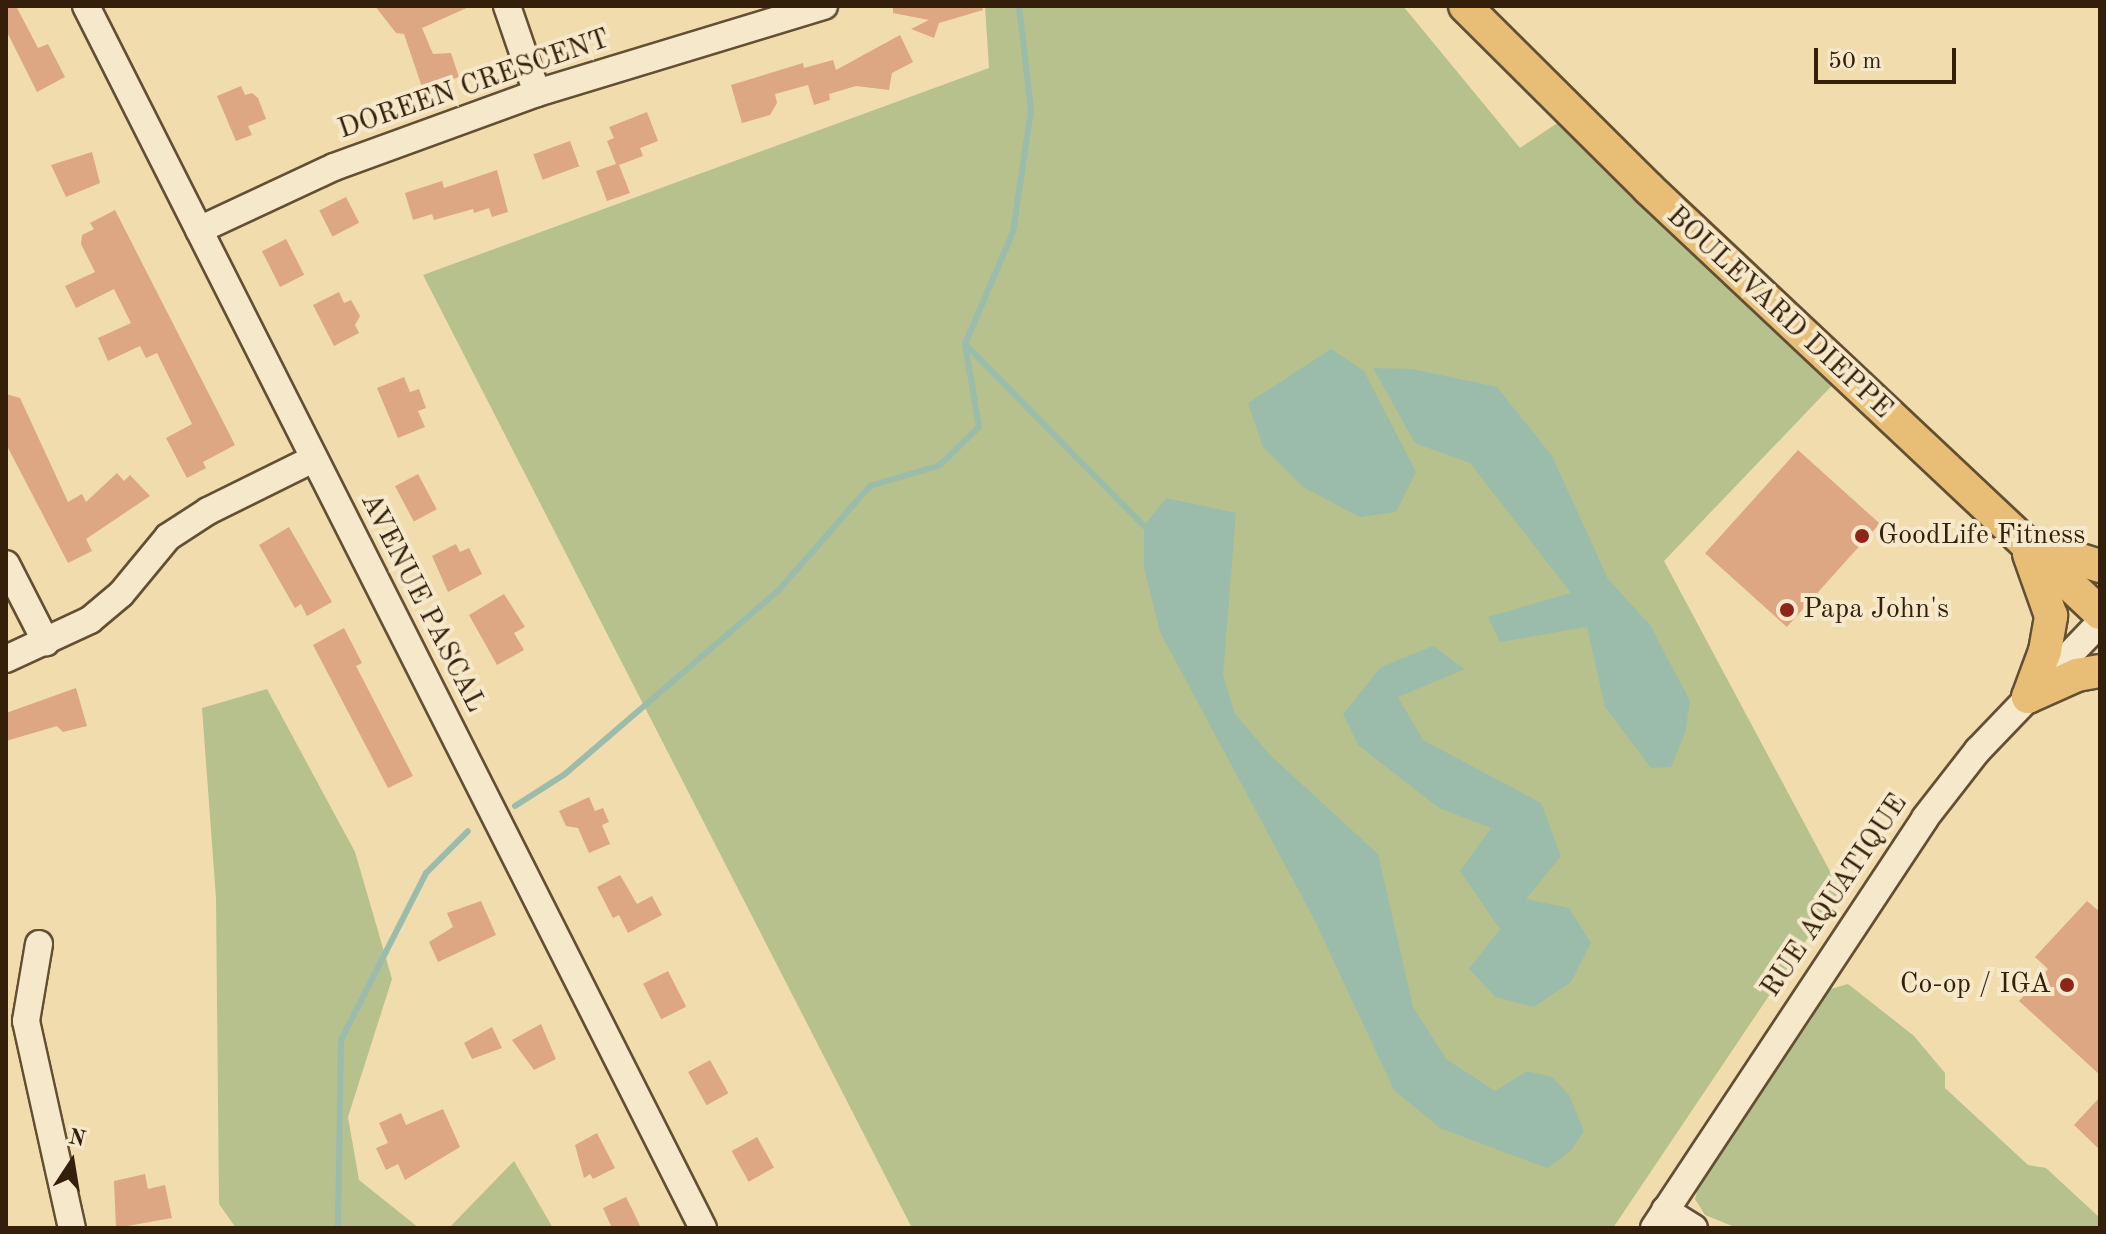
<!DOCTYPE html>
<style>
body{margin:0}
#map{position:relative;width:2106px;height:1234px;overflow:hidden;background:#f1dcae;font-family:"Old Standard TT",serif}
div>[style]{position:absolute}
[style*='--x']{left:calc(var(--x)*1px);top:calc(var(--y)*1px);width:calc(var(--w)*1px);rotate:calc(var(--a)*1deg)}
.green>*{inset:0;background:#b6c18d}
.water>*{inset:0;background:#9bbcaa}
.stream>*{height:6px;margin:-3px;padding:0 3px;transform-origin:3px;border-radius:3px;background:#9bbcaa}
.building>*{inset:0;background:#dda783;transform-origin:0 0}
.roads{filter:drop-shadow(2px 0 #634f33) drop-shadow(-2px 0 #634f33) drop-shadow(0 2px #634f33) drop-shadow(0 -2px #634f33)}
.minor>*{height:26px;margin:-13px;padding:0 13px;transform-origin:13px;border-radius:13px;background:#f6e8ca}
.major>*{height:32px;margin:-16px;padding:0 16px;transform-origin:16px;border-radius:16px;background:#e8be77}
.dots>*{width:22px;height:22px;translate:-50% -50%;box-sizing:border-box;border:4px solid #f6e8ca;border-radius:50%}
span{translate:-50% -50%;white-space:nowrap;text-align:center;line-height:1.15;-webkit-text-stroke:8px #f6e8ca;paint-order:stroke}
.street-label{font-size:28px;color:#34200a}
.poi-label{font-size:28px;color:#34200a}
.left{translate:0 -50%;text-align:left}
.right{translate:-100% -50%;text-align:right}
.frame{position:absolute;inset:0;border:8px solid #34200a;pointer-events:none}
.north{position:absolute;left:32px;top:1122px;width:80px;height:80px;-webkit-text-stroke:6px #f6e8ca;paint-order:stroke;rotate:12deg;font-size:22px;font-weight:700;line-height:32px;text-align:center;color:#34200a}
.north::after{content:'';display:block;margin:auto;width:28px;height:36px;background:#34200a;clip-path:polygon(50% 0,100% 100%,50% 72%,0 100%)}
.scale{position:absolute;left:1814px;top:48px;width:142px;height:36px;box-sizing:border-box;border:4px solid #34200a;border-top:0;padding-left:10px;font-size:24px;line-height:28px;white-space:nowrap;color:#34200a;-webkit-text-stroke:6px #f6e8ca;paint-order:stroke}
</style>
<div id="map">
<div class="green">
<div style="clip-path:polygon(985px 6px,1403px 6px,1520px 148px,1571px 114px,1843px 374px,1664px 561px,1840px 890px,1613px 1228px,912px 1228px,423px 275px,989px 68px)"></div>
<div style="clip-path:polygon(267px 689px,355px 852px,392px 979px,348px 1117px,359px 1180px,419px 1228px,236px 1228px,219px 1204px,216px 898px,202px 708px)"></div>
<div style="clip-path:polygon(1848px 984px,1914px 1036px,1945px 1073px,1945px 1088px,2028px 1165px,2046px 1168px,2100px 1218px,2100px 1228px,1737px 1228px,1705px 1215px,1695px 1199px,1700px 1180px,1811px 1020px,1824px 991px)"></div>
<div style="clip-path:polygon(514px 1161px,553px 1228px,449px 1228px)"></div>
</div>
<div class="water">
<div style="clip-path:polygon(1331px 349px,1364px 371px,1416px 472px,1396px 512px,1360px 517px,1303px 487px,1263px 447px,1248px 403px)"></div>
<div style="clip-path:polygon(1373px 368px,1412px 369px,1497px 387px,1552px 456px,1608px 579px,1650px 625px,1690px 701px,1685px 733px,1671px 767px,1651px 768px,1605px 707px,1587px 627px,1500px 642px,1488px 617px,1571px 593px,1470px 463px,1415px 443px)"></div>
<div style="clip-path:polygon(1166px 498px,1236px 513px,1223px 675px,1235px 714px,1270px 755px,1378px 854px,1413px 1007px,1446px 1059px,1495px 1091px,1527px 1071px,1552px 1077px,1569px 1095px,1584px 1131px,1570px 1152px,1547px 1168px,1440px 1128px,1394px 1090px,1315px 921px,1160px 632px,1144px 568px,1144px 526px)"></div>
<div style="clip-path:polygon(1433px 646px,1465px 669px,1398px 697px,1423px 740px,1541px 803px,1561px 856px,1526px 899px,1569px 908px,1591px 943px,1571px 982px,1534px 1007px,1496px 997px,1469px 969px,1500px 929px,1460px 871px,1491px 828px,1439px 808px,1358px 745px,1343px 714px,1381px 667px)"></div>
</div>
<div class="stream">
<div style="--x:965;--y:344;--w:255;--a:45.5"></div>
<div style="--x:515;--y:806;--w:59;--a:-32.6"></div>
<div style="--x:565;--y:774;--w:281;--a:-40.7"></div>
<div style="--x:778;--y:591;--w:140;--a:-48.8"></div>
<div style="--x:870;--y:486;--w:73;--a:-16.7"></div>
<div style="--x:940;--y:465;--w:54;--a:-44.3"></div>
<div style="--x:979;--y:427;--w:84;--a:-99.6"></div>
<div style="--x:965;--y:344;--w:122;--a:-66.8"></div>
<div style="--x:1013;--y:232;--w:123;--a:-81.6"></div>
<div style="--x:1031;--y:110;--w:105;--a:-96.6"></div>
<div style="--x:338;--y:1228;--w:188;--a:-89.1"></div>
<div style="--x:341;--y:1040;--w:187;--a:-63"></div>
<div style="--x:426;--y:873;--w:59;--a:-45"></div>
</div>
<div class="building">
<div style="clip-path:polygon(6px 6px,16px 6px,38px 48px,48px 44px,65px 77px,37px 92px,6px 30px)"></div>
<div style="clip-path:polygon(375px 6px,471px 6px,422px 28px,433px 54px,451px 53px,459px 77px,423px 90px,404px 34px,396px 33px)"></div>
<div style="clip-path:polygon(893px 6px,982px 6px,983px 10px,939px 23px,934px 38px,911px 29px,929px 20px,893px 13px)"></div>
<div style="clip-path:polygon(900px 35px,913px 62px,892px 73px,889px 90px,856px 86px,829px 94px,830px 100px,814px 105px,808px 85px,775px 94px,777px 103px,770px 115px,742px 123px,731px 85px,803px 63px,804px 68px,833px 60px,836px 70px)"></div>
<div style="clip-path:polygon(241px 86px,245px 95px,252px 93px,258px 98px,266px 119px,248px 126px,252px 135px,236px 141px,217px 96px)"></div>
<div style="clip-path:polygon(647px 112px,658px 141px,640px 148px,643px 156px,619px 165px,630px 193px,607px 201px,596px 171px,616px 164px,607px 141px,614px 138px,609px 127px)"></div>
<div style="left:570px;top:141px;width:27px;height:39px;rotate:70deg"></div>
<div style="clip-path:polygon(92px 152px,100px 183px,66px 197px,51px 165px)"></div>
<div style="clip-path:polygon(497px 170px,508px 212px,492px 217px,489px 208px,474px 213px,473px 209px,434px 220px,432px 214px,413px 220px,405px 193px,442px 181px,444px 188px)"></div>
<div style="left:346px;top:197px;width:29px;height:30px;rotate:63deg"></div>
<div style="clip-path:polygon(115px 210px,235px 445px,203px 462px,206px 468px,187px 478px,166px 438px,192px 424px,157px 353px,146px 358px,140px 346px,108px 361px,98px 338px,131px 323px,114px 289px,76px 308px,65px 286px,95px 272px,81px 244px,82px 235px,94px 229px,90px 223px)"></div>
<div style="left:286px;top:239px;width:40px;height:27px;rotate:63deg"></div>
<div style="clip-path:polygon(339px 292px,344px 303px,351px 300px,360px 316px,355px 325px,359px 333px,334px 346px,313px 305px)"></div>
<div style="clip-path:polygon(404px 377px,410px 392px,419px 389px,426px 408px,418px 411px,425px 427px,398px 438px,377px 388px)"></div>
<div style="clip-path:polygon(6px 394px,20px 398px,68px 502px,82px 494px,86px 502px,117px 473px,124px 481px,130px 475px,150px 496px,86px 539px,92px 551px,68px 563px,6px 444px)"></div>
<div style="left:1798px;top:450px;width:110px;height:139px;rotate:42deg"></div>
<div style="left:418px;top:474px;width:40px;height:26px;rotate:62deg"></div>
<div style="clip-path:polygon(289px 527px,332px 602px,307px 616px,301px 604px,295px 608px,259px 545px)"></div>
<div style="clip-path:polygon(456px 544px,460px 552px,469px 548px,482px 574px,448px 592px,432px 556px)"></div>
<div style="clip-path:polygon(504px 594px,525px 627px,514px 633px,524px 650px,497px 665px,469px 615px)"></div>
<div style="clip-path:polygon(344px 628px,362px 663px,356px 666px,413px 776px,388px 788px,313px 645px)"></div>
<div style="clip-path:polygon(76px 688px,87px 726px,63px 732px,57px 726px,6px 741px,6px 713px)"></div>
<div style="clip-path:polygon(589px 797px,595px 811px,603px 808px,609px 822px,602px 825px,610px 844px,589px 853px,578px 828px,566px 826px,559px 811px)"></div>
<div style="clip-path:polygon(620px 875px,637px 904px,652px 896px,662px 915px,628px 933px,619px 915px,613px 918px,597px 887px)"></div>
<div style="clip-path:polygon(481px 901px,496px 935px,438px 962px,429px 942px,453px 927px,447px 913px)"></div>
<div style="clip-path:polygon(2087px 901px,2100px 912px,2100px 1075px,2019px 1001px,2048px 969px,2035px 957px)"></div>
<div style="left:668px;top:971px;width:40px;height:28px;rotate:63deg"></div>
<div style="clip-path:polygon(541px 1024px,556px 1059px,534px 1070px,512px 1040px)"></div>
<div style="clip-path:polygon(492px 1027px,502px 1048px,472px 1059px,464px 1043px)"></div>
<div style="left:710px;top:1060px;width:38px;height:25px;rotate:61deg"></div>
<div style="clip-path:polygon(2100px 1097px,2100px 1150px,2074px 1125px)"></div>
<div style="clip-path:polygon(443px 1109px,460px 1147px,405px 1180px,398px 1164px,386px 1170px,376px 1148px,388px 1143px,379px 1123px,401px 1113px,406px 1125px)"></div>
<div style="clip-path:polygon(597px 1133px,615px 1168px,593px 1179px,590px 1174px,584px 1178px,575px 1145px)"></div>
<div style="left:757px;top:1137px;width:35px;height:29px;rotate:61deg"></div>
<div style="clip-path:polygon(145px 1174px,148px 1189px,165px 1185px,172px 1218px,116px 1228px,114px 1181px)"></div>
<div style="clip-path:polygon(626px 1197px,633px 1211px,641px 1228px,612px 1228px,603px 1208px)"></div>
</div>
<div class="roads">
<div class="minor">
<div style="--x:86;--y:6;--w:1369;--a:63.21"></div>
<div style="--x:507;--y:6;--w:92;--a:71"></div>
<div style="--x:199;--y:230;--w:149;--a:-25"></div>
<div style="--x:334;--y:167;--w:216;--a:-20"></div>
<div style="--x:537;--y:93;--w:300;--a:-16.9"></div>
<div style="--x:6;--y:564;--w:88;--a:62.9"></div>
<div style="--x:6;--y:659;--w:93;--a:-24.9"></div>
<div style="--x:90;--y:620;--w:40;--a:-40"></div>
<div style="--x:121;--y:594;--w:74;--a:-50.5"></div>
<div style="--x:168;--y:537;--w:48;--a:-33"></div>
<div style="--x:208;--y:511;--w:117;--a:-26.3"></div>
<div style="--x:39;--y:944;--w:78;--a:99.6"></div>
<div style="--x:26;--y:1021;--w:212;--a:77.5"></div>
<div style="--x:1665;--y:1210;--w:34;--a:32"></div>
<div style="--x:1654;--y:1228;--w:491;--a:-56.5"></div>
<div style="--x:1925;--y:818;--w:86;--a:-52.1"></div>
<div style="--x:1978;--y:750;--w:176;--a:-46.2"></div>
</div>
<div class="major">
<div style="--x:1465;--y:6;--w:258;--a:44.8"></div>
<div style="--x:1648;--y:188;--w:620;--a:43.24"></div>
<div style="--x:2036;--y:546;--w:67;--a:17.4"></div>
<div style="--x:2028;--y:697;--w:49;--a:-69.7"></div>
<div style="--x:2045;--y:651;--w:36;--a:-80"></div>
<div style="--x:2051;--y:616;--w:66;--a:-109.5"></div>
<div style="--x:2028;--y:697;--w:54;--a:-24.2"></div>
<div style="--x:2077;--y:675;--w:23;--a:-10"></div>
</div>
</div>
<div class="dots">
<div style="left:1862px;top:536px;background:#8f2418"></div>
<div style="left:1787px;top:610px;background:#8f2418"></div>
<div style="left:2067px;top:985px;background:#8f2418"></div>
</div>
<div class="street-label">
<span style="left:474px;top:85px;rotate:-19deg">DOREEN CRESCENT</span>
<span style="left:1779px;top:313px;rotate:43deg">BOULEVARD DIEPPE</span>
<span style="left:422px;top:603px;rotate:63deg">AVENUE PASCAL</span>
<span style="left:1835px;top:896px;rotate:-56deg">RUE AQUATIQUE</span>
</div>
<div class="poi-label">
<span class="left" style="left:1878px;top:536px">GoodLife Fitness</span>
<span class="left" style="left:1803px;top:610px">Papa John's</span>
<span class="right" style="left:2051px;top:985px">Co-op / IGA</span>
</div>
<div class="frame"></div>
<div class="north">N</div>
<div class="scale">50 m</div>
</div>
